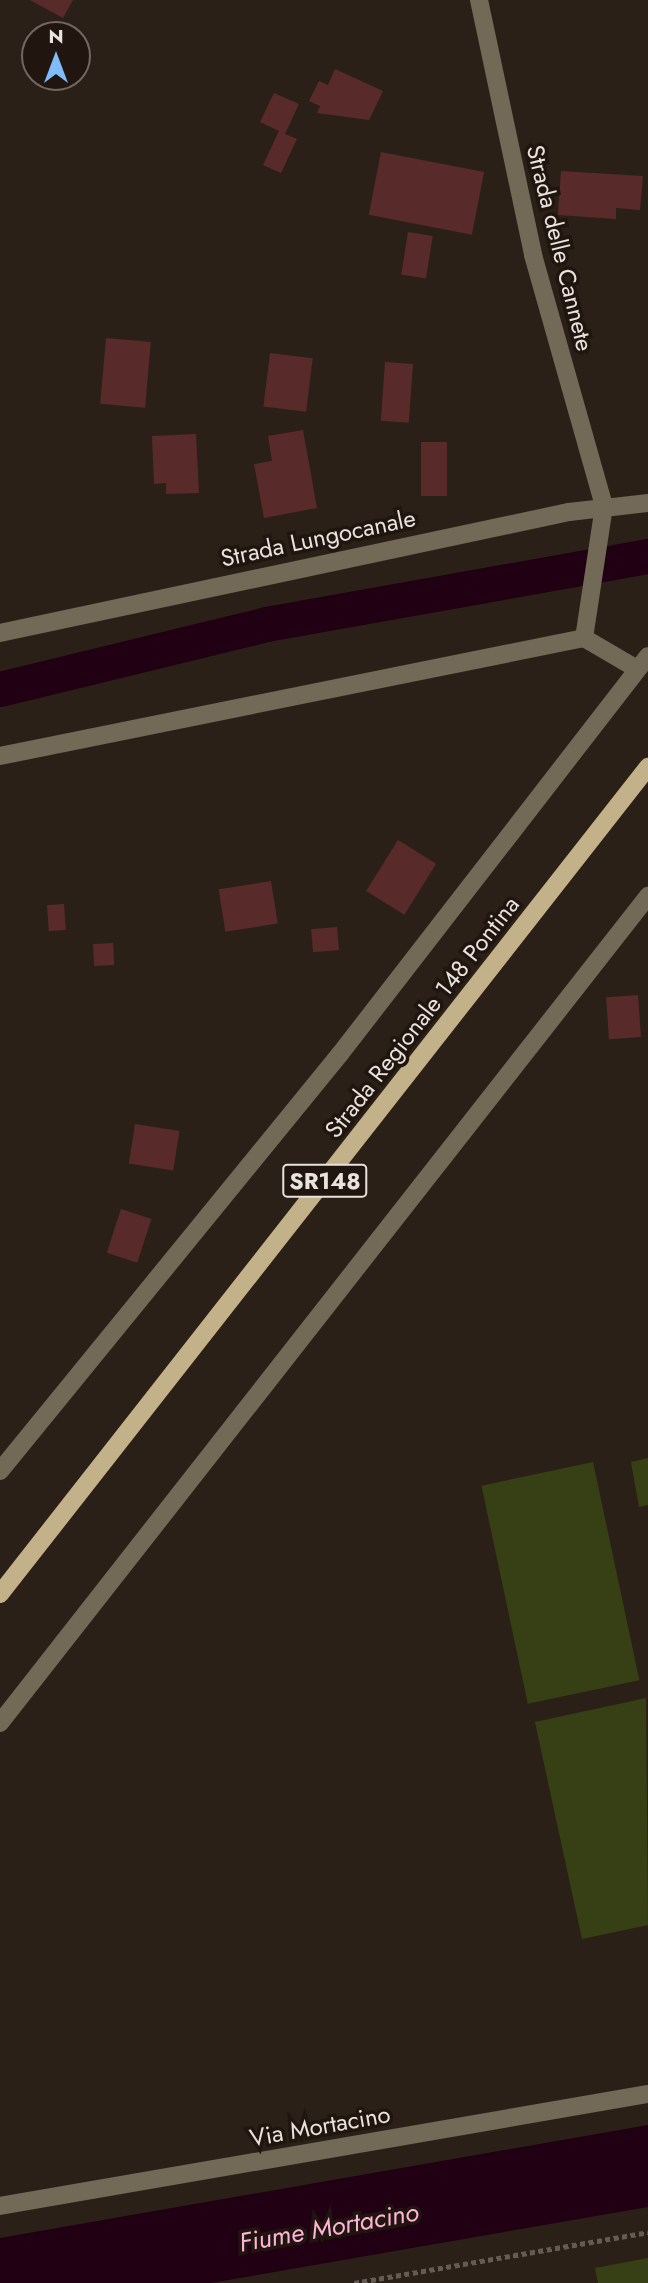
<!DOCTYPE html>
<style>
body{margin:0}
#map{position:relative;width:648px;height:2283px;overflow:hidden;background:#2b2018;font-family:Jost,sans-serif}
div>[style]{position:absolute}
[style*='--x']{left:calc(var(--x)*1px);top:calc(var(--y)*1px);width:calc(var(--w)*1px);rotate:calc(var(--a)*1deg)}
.green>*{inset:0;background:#364014;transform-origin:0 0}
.water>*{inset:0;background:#200012}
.canal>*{height:35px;margin:-17.5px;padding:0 17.5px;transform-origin:17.5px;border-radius:17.5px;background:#200012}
.building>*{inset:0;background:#592a2a;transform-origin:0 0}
.path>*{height:4.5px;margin-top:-2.25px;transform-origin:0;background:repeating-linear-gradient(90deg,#655b54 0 5px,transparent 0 8.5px)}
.minor>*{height:18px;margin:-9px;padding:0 9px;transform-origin:9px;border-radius:9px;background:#726a56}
.major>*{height:18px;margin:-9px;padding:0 9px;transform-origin:9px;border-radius:9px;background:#c3b289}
span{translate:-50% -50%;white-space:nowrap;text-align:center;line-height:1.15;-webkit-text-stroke:7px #21160f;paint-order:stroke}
.shield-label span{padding:2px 5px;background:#21160f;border:2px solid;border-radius:5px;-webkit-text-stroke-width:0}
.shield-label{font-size:23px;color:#e9e2dd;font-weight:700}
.street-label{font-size:24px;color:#e9e2dd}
.water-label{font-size:26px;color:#ffb3d7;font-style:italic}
.north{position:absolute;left:21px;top:21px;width:70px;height:70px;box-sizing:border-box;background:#21160f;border:2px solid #716861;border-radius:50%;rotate:0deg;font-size:19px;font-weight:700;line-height:28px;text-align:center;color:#e9e2dd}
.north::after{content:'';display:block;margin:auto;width:24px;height:32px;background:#81bcfa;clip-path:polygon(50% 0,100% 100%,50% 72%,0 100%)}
</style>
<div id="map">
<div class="green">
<div style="clip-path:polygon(648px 1458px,648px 1505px,639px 1507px,631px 1462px)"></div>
<div style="left:593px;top:1462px;width:223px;height:114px;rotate:78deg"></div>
<div style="clip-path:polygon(646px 1698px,648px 1925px,582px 1939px,535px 1722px)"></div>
<div style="clip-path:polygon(648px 2258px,648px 2283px,598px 2283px,595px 2268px)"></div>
</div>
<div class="water">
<div style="clip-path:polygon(648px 2125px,648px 2207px,211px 2283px,0 2283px,0 2238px)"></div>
</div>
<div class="canal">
<div style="--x:0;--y:689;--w:274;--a:-13.7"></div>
<div style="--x:266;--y:624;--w:388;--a:-10.1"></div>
</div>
<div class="building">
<div style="clip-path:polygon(30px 0,73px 0,63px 18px)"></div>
<div style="clip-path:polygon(335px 69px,383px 91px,369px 120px,317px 113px,320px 106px,309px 101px,319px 81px,328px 85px)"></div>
<div style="clip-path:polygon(274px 93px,299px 104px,285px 134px,297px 139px,281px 173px,263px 165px,279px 131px,260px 122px)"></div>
<div style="left:381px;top:152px;width:105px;height:64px;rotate:11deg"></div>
<div style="clip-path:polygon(561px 171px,643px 176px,640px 210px,616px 208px,616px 219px,558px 215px)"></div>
<div style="left:408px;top:232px;width:25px;height:43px;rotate:9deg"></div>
<div style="left:106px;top:338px;width:45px;height:66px;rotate:5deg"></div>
<div style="left:270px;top:353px;width:43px;height:54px;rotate:7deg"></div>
<div style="left:385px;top:362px;width:28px;height:59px;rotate:4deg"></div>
<div style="clip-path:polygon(303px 430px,317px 508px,264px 518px,254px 464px,272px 461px,268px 436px)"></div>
<div style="clip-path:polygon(196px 434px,199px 493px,166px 494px,166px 483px,154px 484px,152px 436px)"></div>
<div style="left:421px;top:442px;width:26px;height:54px"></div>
<div style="left:398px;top:840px;width:45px;height:60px;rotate:32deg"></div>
<div style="left:271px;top:881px;width:43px;height:53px;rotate:81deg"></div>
<div style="left:64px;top:904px;width:26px;height:17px;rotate:86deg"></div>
<div style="left:337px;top:927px;width:23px;height:26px;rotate:85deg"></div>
<div style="left:113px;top:943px;width:22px;height:20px;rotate:87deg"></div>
<div style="left:638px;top:995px;width:42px;height:32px;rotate:86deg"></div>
<div style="left:135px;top:1124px;width:45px;height:40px;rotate:9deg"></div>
<div style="left:121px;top:1209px;width:32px;height:46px;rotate:18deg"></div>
</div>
<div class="path">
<div style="--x:354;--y:2283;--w:298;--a:-9.8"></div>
</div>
<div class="minor">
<div style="--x:479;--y:0;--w:261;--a:78"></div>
<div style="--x:533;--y:255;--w:261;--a:74.2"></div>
<div style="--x:604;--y:506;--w:134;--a:98.6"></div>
<div style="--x:0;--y:633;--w:582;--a:-12.01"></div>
<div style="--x:569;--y:512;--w:80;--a:-6.5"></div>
<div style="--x:0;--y:756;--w:596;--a:-11.42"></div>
<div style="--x:584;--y:638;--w:61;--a:30.3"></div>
<div style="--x:0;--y:1471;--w:538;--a:-50.81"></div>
<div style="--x:340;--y:1054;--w:503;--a:-52.26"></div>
<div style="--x:0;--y:1723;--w:1051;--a:-51.92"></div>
<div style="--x:0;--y:2206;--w:658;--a:-9.81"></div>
</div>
<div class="major">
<div style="--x:0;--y:1594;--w:1051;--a:-51.92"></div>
</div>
<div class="shield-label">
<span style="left:325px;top:1181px">SR148</span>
</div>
<div class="street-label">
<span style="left:560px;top:248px;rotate:76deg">Strada delle Cannete</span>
<span style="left:318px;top:538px;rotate:-12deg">Strada Lungocanale</span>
<span style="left:422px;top:1017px;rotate:-52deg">Strada Regionale 148 Pontina</span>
<span style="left:320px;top:2126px;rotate:-10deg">Via Mortacino</span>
</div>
<div class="water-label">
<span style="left:329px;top:2228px;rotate:-10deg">Fiume Mortacino</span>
</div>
<div class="north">N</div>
</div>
